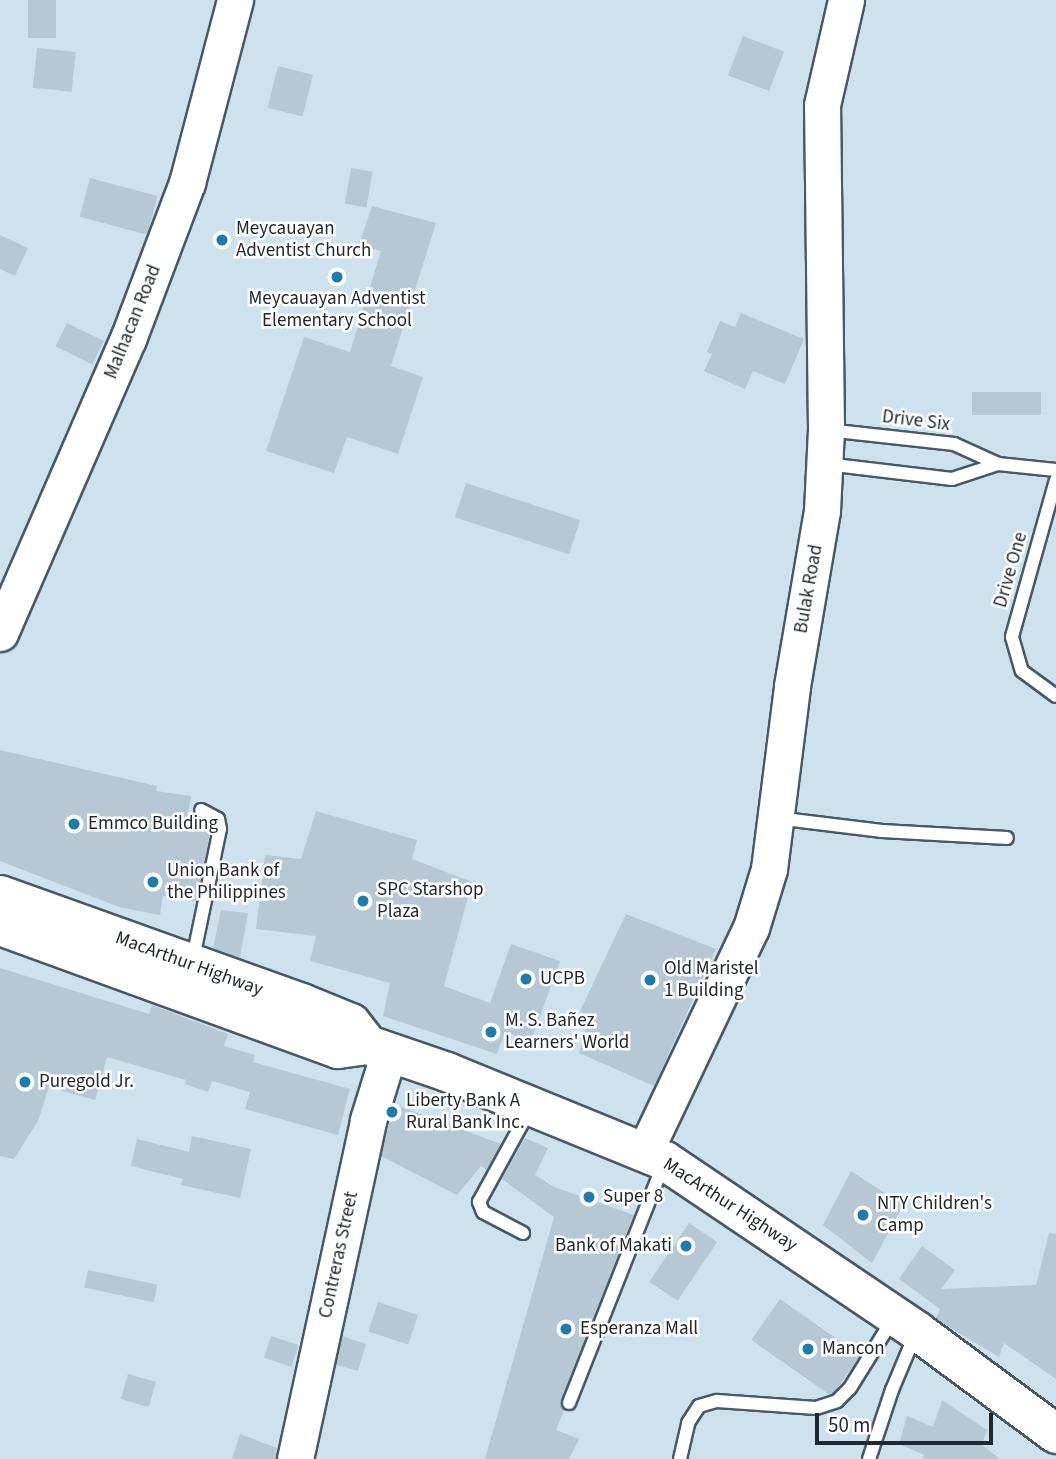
<!DOCTYPE html>
<meta charset="utf-8">
<style>
body{margin:0}
#map{position:relative;width:1056px;height:1459px;overflow:hidden;background:#cee2ee;font-family:"Source Sans 3",sans-serif}
div>[style]{position:absolute}
[style*='--x']{left:calc(var(--x)*1px);top:calc(var(--y)*1px);width:calc(var(--w)*1px);rotate:calc(var(--a)*1deg)}
.building>*{inset:0;background:#b5c8d4;transform-origin:0 0}
.roads{filter:drop-shadow(2px 0 #485964) drop-shadow(-2px 0 #485964) drop-shadow(0 2px #485964) drop-shadow(0 -2px #485964)}
.lane>*{height:12px;margin:-6px;padding:0 6px;transform-origin:6px;border-radius:6px;background:#fff}
.secondary>*{height:35px;margin:-17.5px;padding:0 17.5px;transform-origin:17.5px;border-radius:17.5px;background:#fff}
.highway>*{height:38px;margin:-19px;padding:0 19px;transform-origin:19px;border-radius:19px;background:#fff}
.dots>*{width:19px;height:19px;translate:-50% -50%;box-sizing:border-box;border:4px solid #fff;border-radius:50%}
span{translate:-50% -50%;white-space:nowrap;text-align:center;line-height:1.15;-webkit-text-stroke:5px #fff;paint-order:stroke}
.poi-label{font-size:19px;color:#22292e}
.left{translate:0 -50%;text-align:left}
.right{translate:-100% -50%;text-align:right}
.street-label{font-size:19px;color:#22292e}
.scale{position:absolute;left:815px;top:1413px;width:178px;height:32px;box-sizing:border-box;border:4px solid #22292e;border-top:0;padding-left:9px;font-size:21px;line-height:24px;white-space:nowrap;color:#22292e;-webkit-text-stroke:5px #fff;paint-order:stroke}
</style>
<div id="map">
<div class="building">
<div style="left:28px;top:0;width:28px;height:38px"></div>
<div style="left:743px;top:36px;width:44px;height:42px;rotate:21deg"></div>
<div style="left:37px;top:48px;width:39px;height:40px;rotate:6deg"></div>
<div style="left:278px;top:66px;width:36px;height:43px;rotate:14deg"></div>
<div style="left:351px;top:168px;width:22px;height:36px;rotate:10deg"></div>
<div style="left:90px;top:178px;width:70px;height:40px;rotate:15deg"></div>
<div style="clip-path:polygon(372px 206px,436px 223px,391px 366px,423px 377px,398px 454px,347px 437px,334px 473px,266px 451px,304px 337px,350px 352px,381px 251px,359px 245px)"></div>
<div style="clip-path:polygon(0 235px,28px 248px,15px 276px,0 269px)"></div>
<div style="clip-path:polygon(741px 313px,804px 339px,785px 384px,753px 371px,745px 389px,704px 371px,712px 354px,707px 352px,720px 321px,735px 327px)"></div>
<div style="left:67px;top:323px;width:41px;height:26px;rotate:26deg"></div>
<div style="left:1041px;top:392px;width:23px;height:69px;rotate:90deg"></div>
<div style="left:466px;top:483px;width:120px;height:36px;rotate:18deg"></div>
<div style="clip-path:polygon(0 750px,157px 786px,156px 791px,191px 796px,187px 821px,206px 823px,211px 829px,196px 901px,163px 896px,160px 915px,119px 907px,0 861px)"></div>
<div style="clip-path:polygon(316px 811px,417px 840px,412px 859px,472px 882px,444px 986px,490px 1003px,511px 944px,560px 961px,531px 1041px,505px 1032px,497px 1054px,383px 1016px,390px 983px,310px 961px,316px 936px,256px 929px,265px 855px,301px 859px)"></div>
<div style="clip-path:polygon(221px 910px,248px 913px,240px 958px,213px 948px)"></div>
<div style="clip-path:polygon(626px 914px,716px 949px,654px 1086px,579px 1053px,589px 1016px,580px 1011px)"></div>
<div style="clip-path:polygon(0 968px,149px 1014px,152px 1005px,228px 1034px,224px 1046px,255px 1055px,253px 1062px,350px 1089px,338px 1135px,245px 1109px,250px 1092px,212px 1081px,208px 1092px,185px 1084px,186px 1080px,107px 1057px,95px 1100px,49px 1087px,38px 1121px,14px 1159px,0 1156px)"></div>
<div style="clip-path:polygon(394px 1104px,501px 1144px,487px 1170px,481px 1166px,457px 1195px,381px 1156px)"></div>
<div style="clip-path:polygon(192px 1136px,251px 1149px,240px 1198px,181px 1185px,183px 1179px,131px 1166px,137px 1139px,189px 1152px)"></div>
<div style="clip-path:polygon(525px 1138px,548px 1148px,535px 1175px,554px 1187px,634px 1215px,561px 1400px,564px 1410px,556px 1430px,579px 1439px,569px 1459px,485px 1459px,554px 1217px,502px 1179px)"></div>
<div style="clip-path:polygon(851px 1171px,903px 1205px,872px 1263px,823px 1225px)"></div>
<div style="left:689px;top:1223px;width:34px;height:71px;rotate:34deg"></div>
<div style="clip-path:polygon(1049px 1233px,1056px 1234px,1056px 1379px,1004px 1343px,999px 1357px,946px 1325px,936px 1318px,940px 1309px,899px 1279px,922px 1246px,955px 1270px,941px 1289px,1036px 1285px)"></div>
<div style="left:88px;top:1270px;width:71px;height:18px;rotate:12deg"></div>
<div style="left:780px;top:1299px;width:98px;height:50px;rotate:35deg"></div>
<div style="left:378px;top:1302px;width:42px;height:31px;rotate:18deg"></div>
<div style="left:271px;top:1336px;width:29px;height:23px;rotate:18deg"></div>
<div style="clip-path:polygon(342px 1336px,366px 1344px,358px 1371px,336px 1365px)"></div>
<div style="left:128px;top:1374px;width:29px;height:26px;rotate:16deg"></div>
<div style="clip-path:polygon(942px 1400px,987px 1430px,982px 1445px,1000px 1459px,923px 1459px,924px 1455px,899px 1444px,907px 1416px,933px 1427px)"></div>
<div style="clip-path:polygon(240px 1434px,277px 1448px,275px 1459px,232px 1459px)"></div>
</div>
<div class="roads">
<div class="lane">
<div style="--x:827;--y:430;--w:128;--a:6.3"></div>
<div style="--x:954;--y:444;--w:48;--a:24.4"></div>
<div style="--x:998;--y:464;--w:58;--a:5.9"></div>
<div style="--x:826;--y:464;--w:127;--a:6.8"></div>
<div style="--x:952;--y:479;--w:48;--a:-18.1"></div>
<div style="--x:1056;--y:480;--w:163;--a:105.7"></div>
<div style="--x:1012;--y:637;--w:35;--a:74"></div>
<div style="--x:1022;--y:671;--w:42;--a:36.3"></div>
<div style="--x:776;--y:818;--w:107;--a:7"></div>
<div style="--x:882;--y:831;--w:125;--a:3.2"></div>
<div style="--x:193;--y:958;--w:132;--a:-78.2"></div>
<div style="--x:220;--y:829;--w:10;--a:-101"></div>
<div style="--x:218;--y:819;--w:19;--a:-152"></div>
<div style="--x:523;--y:1233;--w:45;--a:-152.3"></div>
<div style="--x:483;--y:1212;--w:11;--a:-112"></div>
<div style="--x:479;--y:1202;--w:106;--a:-61.3"></div>
<div style="--x:569;--y:1403;--w:255;--a:-68.4"></div>
<div style="--x:680;--y:1459;--w:37;--a:-77"></div>
<div style="--x:688;--y:1423;--w:20;--a:-57"></div>
<div style="--x:699;--y:1406;--w:19;--a:-16"></div>
<div style="--x:717;--y:1401;--w:99;--a:4"></div>
<div style="--x:816;--y:1408;--w:22;--a:-18"></div>
<div style="--x:837;--y:1401;--w:18;--a:-45"></div>
<div style="--x:850;--y:1388;--w:81;--a:-58.1"></div>
<div style="--x:869;--y:1459;--w:73;--a:-71.6"></div>
<div style="--x:892;--y:1390;--w:60;--a:-67.3"></div>
</div>
<div class="secondary">
<div style="--x:0;--y:633;--w:321;--a:-66.5"></div>
<div style="--x:128;--y:339;--w:167;--a:-69.3"></div>
<div style="--x:187;--y:183;--w:189;--a:-75.3"></div>
<div style="--x:644;--y:1153;--w:249;--a:-64.6"></div>
<div style="--x:751;--y:928;--w:62;--a:-73"></div>
<div style="--x:769;--y:869;--w:184;--a:-82.8"></div>
<div style="--x:792;--y:686;--w:178;--a:-80.3"></div>
<div style="--x:822;--y:511;--w:82;--a:-87.2"></div>
<div style="--x:826;--y:429;--w:324;--a:-90.7"></div>
<div style="--x:822;--y:105;--w:108;--a:-77.1"></div>
<div style="--x:295;--y:1459;--w:347;--a:-77.8"></div>
<div style="--x:368;--y:1120;--w:71;--a:-72.8"></div>
</div>
<div class="highway">
<div style="--x:0;--y:895;--w:321;--a:19.7"></div>
<div style="--x:302;--y:1003;--w:53;--a:22.2"></div>
<div style="--x:351;--y:1023;--w:28;--a:52"></div>
<div style="--x:0;--y:926;--w:360;--a:20"></div>
<div style="--x:338;--y:1049;--w:30;--a:-8"></div>
<div style="--x:368;--y:1045;--w:83;--a:18.9"></div>
<div style="--x:447;--y:1072;--w:235;--a:22.2"></div>
<div style="--x:665;--y:1161;--w:304;--a:34"></div>
<div style="--x:917;--y:1331;--w:173;--a:36.5"></div>
</div>
</div>
<div class="dots">
<div style="left:222px;top:240px;background:#1f7ba9"></div>
<div style="left:337px;top:277px;background:#1f7ba9"></div>
<div style="left:74px;top:824px;background:#1f7ba9"></div>
<div style="left:153px;top:882px;background:#1f7ba9"></div>
<div style="left:363px;top:901px;background:#1f7ba9"></div>
<div style="left:526px;top:979px;background:#1f7ba9"></div>
<div style="left:650px;top:980px;background:#1f7ba9"></div>
<div style="left:491px;top:1032px;background:#1f7ba9"></div>
<div style="left:25px;top:1082px;background:#1f7ba9"></div>
<div style="left:392px;top:1112px;background:#1f7ba9"></div>
<div style="left:589px;top:1197px;background:#1f7ba9"></div>
<div style="left:863px;top:1215px;background:#1f7ba9"></div>
<div style="left:686px;top:1246px;background:#1f7ba9"></div>
<div style="left:566px;top:1329px;background:#1f7ba9"></div>
<div style="left:808px;top:1349px;background:#1f7ba9"></div>
</div>
<div class="poi-label">
<span class="left" style="left:236px;top:240px">Meycauayan<br>Adventist Church</span>
<span style="left:337px;top:310px">Meycauayan Adventist<br>Elementary School</span>
<span class="left" style="left:88px;top:824px">Emmco Building</span>
<span class="left" style="left:167px;top:882px">Union Bank of<br>the Philippines</span>
<span class="left" style="left:377px;top:901px">SPC Starshop<br>Plaza</span>
<span class="left" style="left:664px;top:980px">Old Maristel<br>1 Building</span>
<span class="left" style="left:540px;top:979px">UCPB</span>
<span class="left" style="left:505px;top:1032px">M. S. Bañez<br>Learners' World</span>
<span class="left" style="left:39px;top:1082px">Puregold Jr.</span>
<span class="left" style="left:406px;top:1112px">Liberty Bank A<br>Rural Bank Inc.</span>
<span class="left" style="left:603px;top:1197px">Super 8</span>
<span class="left" style="left:877px;top:1215px">NTY Children's<br>Camp</span>
<span class="right" style="left:672px;top:1246px">Bank of Makati</span>
<span class="left" style="left:580px;top:1329px">Esperanza Mall</span>
<span class="left" style="left:822px;top:1349px">Mancon</span>
</div>
<div class="street-label">
<span style="left:133px;top:322px;rotate:-68deg">Malhacan Road</span>
<span style="left:916px;top:421px;rotate:7deg">Drive Six</span>
<span style="left:1011px;top:570px;rotate:-74deg">Drive One</span>
<span style="left:809px;top:589px;rotate:-80deg">Bulak Road</span>
<span style="left:189px;top:964px;rotate:20deg">MacArthur Highway</span>
<span style="left:730px;top:1205px;rotate:33deg">MacArthur Highway</span>
<span style="left:339px;top:1255px;rotate:-78deg">Contreras Street</span>
</div>
<div class="scale">50 m</div>
</div>
